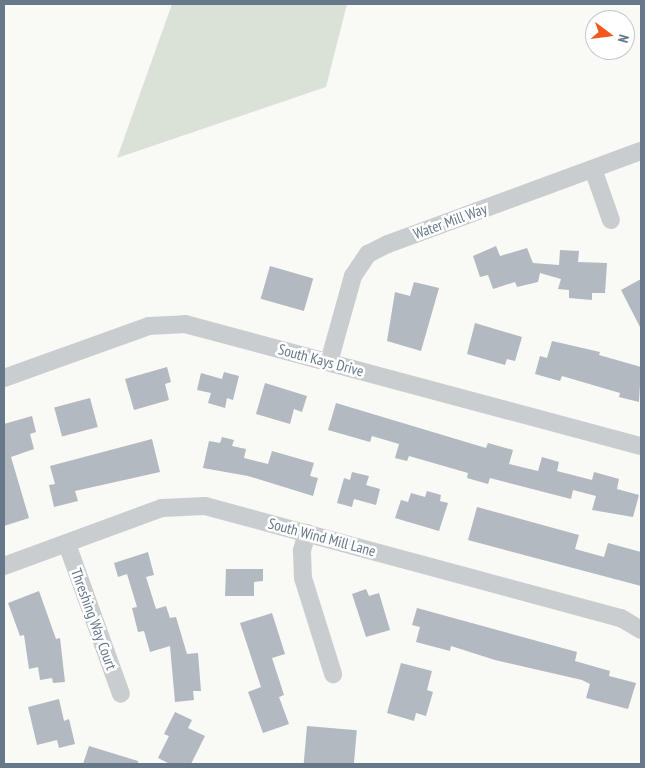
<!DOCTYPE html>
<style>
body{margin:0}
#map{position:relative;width:645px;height:768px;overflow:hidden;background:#f9f9f6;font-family:"PT Sans Narrow",sans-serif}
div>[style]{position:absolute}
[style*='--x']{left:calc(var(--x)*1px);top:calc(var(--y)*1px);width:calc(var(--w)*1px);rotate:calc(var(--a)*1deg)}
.green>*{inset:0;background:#dae2d7}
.building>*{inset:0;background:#b2b9c0;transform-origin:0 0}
.minor>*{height:18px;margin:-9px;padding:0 9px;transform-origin:9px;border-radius:9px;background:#c9cdd0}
span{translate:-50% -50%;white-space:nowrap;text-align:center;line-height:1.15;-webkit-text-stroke:5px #fff;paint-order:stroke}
.street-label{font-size:15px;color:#66788a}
.frame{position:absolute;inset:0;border:5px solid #66788a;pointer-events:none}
.north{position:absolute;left:585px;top:10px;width:50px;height:50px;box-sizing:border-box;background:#fff;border:1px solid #c2c9d0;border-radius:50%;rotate:105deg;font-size:14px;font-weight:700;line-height:20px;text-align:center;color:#66788a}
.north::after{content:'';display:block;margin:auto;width:18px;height:22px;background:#f2581e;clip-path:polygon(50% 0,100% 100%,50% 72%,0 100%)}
</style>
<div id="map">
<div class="green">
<div style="clip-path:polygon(172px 4px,347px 4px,326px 87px,117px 158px)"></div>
</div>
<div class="building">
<div style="clip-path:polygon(496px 246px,500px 256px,527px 248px,533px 263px,559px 265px,560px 250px,579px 251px,578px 262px,607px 263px,605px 293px,592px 293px,592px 300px,569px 298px,569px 290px,558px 289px,561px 279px,540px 273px,538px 282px,517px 287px,515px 282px,493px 289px,488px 275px,480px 277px,473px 256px)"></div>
<div style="left:270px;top:266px;width:45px;height:34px;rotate:16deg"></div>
<div style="clip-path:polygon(641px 279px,641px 329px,621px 290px)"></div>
<div style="clip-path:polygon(414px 282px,439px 288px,421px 351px,387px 341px,395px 292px,410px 296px)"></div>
<div style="clip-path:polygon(475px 323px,522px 337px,515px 361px,507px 359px,505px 365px,467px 354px)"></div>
<div style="clip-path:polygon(552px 341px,600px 352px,599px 355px,641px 367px,639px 402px,619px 397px,620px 393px,562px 376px,560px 381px,535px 374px,540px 356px,547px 358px)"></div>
<div style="clip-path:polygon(167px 367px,171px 382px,165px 384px,169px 400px,134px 410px,125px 379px)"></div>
<div style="clip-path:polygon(224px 372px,239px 376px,233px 400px,227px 398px,225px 408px,208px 403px,211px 393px,197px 390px,201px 373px,222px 379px)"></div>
<div style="clip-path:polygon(265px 383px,307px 396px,302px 412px,294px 409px,290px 424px,256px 414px)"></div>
<div style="left:90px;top:398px;width:30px;height:37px;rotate:75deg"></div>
<div style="clip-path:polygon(336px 403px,486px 448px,488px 443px,513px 450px,509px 464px,538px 471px,542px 457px,559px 462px,557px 471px,592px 480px,594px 472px,619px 479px,617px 489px,639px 495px,633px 517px,592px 510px,596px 496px,573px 490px,571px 499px,490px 478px,488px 484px,467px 478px,468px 473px,409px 456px,407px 461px,395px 458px,399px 444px,372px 436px,370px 442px,328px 430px)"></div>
<div style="clip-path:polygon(32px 416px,36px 432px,30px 434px,34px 449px,11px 457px,29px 518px,4px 526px,4px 424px)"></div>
<div style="clip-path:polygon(222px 437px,234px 440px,232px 446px,246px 449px,244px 458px,268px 464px,272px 451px,314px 463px,310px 476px,318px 478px,313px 496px,248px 476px,203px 468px,209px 441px,220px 443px)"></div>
<div style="clip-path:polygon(152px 439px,160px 472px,75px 491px,78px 501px,54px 507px,49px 485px,55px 484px,50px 466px)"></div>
<div style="clip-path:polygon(352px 472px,369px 476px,366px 485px,380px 489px,376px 505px,354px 499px,352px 507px,337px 503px,344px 478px,350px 480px)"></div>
<div style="clip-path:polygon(427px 491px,441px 495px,440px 501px,448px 503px,439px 531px,395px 518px,401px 500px,408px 502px,411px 493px,425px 497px)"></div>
<div style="clip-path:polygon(477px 507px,579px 535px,575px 549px,604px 557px,608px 543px,641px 552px,641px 586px,468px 540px)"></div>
<div style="clip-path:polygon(148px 552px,154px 575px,146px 577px,156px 609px,166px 606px,170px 618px,176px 617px,187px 654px,198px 653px,201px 691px,193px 691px,194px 700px,175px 702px,170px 646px,150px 652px,144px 631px,138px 632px,132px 608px,137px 607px,127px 574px,118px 577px,114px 563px)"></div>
<div style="clip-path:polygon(226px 569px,263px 569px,263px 581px,254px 582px,254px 596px,225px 596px)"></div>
<div style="clip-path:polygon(366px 589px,369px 596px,379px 593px,390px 630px,366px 637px,352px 594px)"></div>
<div style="clip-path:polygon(39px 591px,56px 639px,60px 638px,65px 682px,53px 683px,52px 678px,40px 680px,38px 667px,29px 669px,24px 635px,20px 636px,8px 603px)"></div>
<div style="clip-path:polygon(417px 608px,577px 652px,575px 661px,610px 671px,609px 676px,636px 683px,628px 709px,586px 698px,590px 684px,582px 680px,495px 660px,451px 646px,450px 651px,416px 642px,420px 627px,412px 625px)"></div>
<div style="clip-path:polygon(272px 613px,285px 654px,272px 658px,284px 695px,279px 697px,289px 724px,263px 733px,248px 692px,261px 687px,240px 623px)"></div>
<div style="clip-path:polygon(401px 663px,432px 671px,427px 690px,433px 692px,426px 716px,416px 713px,414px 721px,387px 713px)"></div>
<div style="clip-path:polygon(59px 699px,64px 721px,69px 719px,75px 744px,59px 748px,57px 740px,37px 745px,28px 707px)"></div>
<div style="clip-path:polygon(175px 712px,192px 720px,188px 728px,205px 736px,191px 764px,170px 764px,158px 758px,169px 736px,164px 734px)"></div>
<div style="left:307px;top:726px;width:50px;height:38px;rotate:5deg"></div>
<div style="clip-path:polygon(89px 746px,138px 761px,138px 764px,83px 764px)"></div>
</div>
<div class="minor">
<div style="--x:593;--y:169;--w:54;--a:70.6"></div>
<div style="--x:329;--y:362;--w:89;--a:-74.4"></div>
<div style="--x:353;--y:276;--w:27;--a:-56"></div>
<div style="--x:368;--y:254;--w:22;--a:-27"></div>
<div style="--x:388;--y:244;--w:270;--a:-20.2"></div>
<div style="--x:4;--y:378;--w:154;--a:-19.7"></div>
<div style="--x:149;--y:326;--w:36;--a:-3"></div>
<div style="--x:185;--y:324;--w:472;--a:15"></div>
<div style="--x:307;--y:533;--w:19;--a:106"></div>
<div style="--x:302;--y:551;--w:27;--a:88"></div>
<div style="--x:303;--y:578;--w:101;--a:72.6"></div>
<div style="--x:67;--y:544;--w:159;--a:70.2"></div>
<div style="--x:4;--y:566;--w:168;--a:-20.2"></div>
<div style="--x:162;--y:508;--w:43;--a:-2.7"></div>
<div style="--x:205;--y:506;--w:431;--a:15.1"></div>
<div style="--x:621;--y:618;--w:23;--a:31"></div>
</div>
<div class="street-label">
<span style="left:450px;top:221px;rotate:-20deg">Water Mill Way</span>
<span style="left:321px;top:360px;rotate:15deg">South Kays Drive</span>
<span style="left:322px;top:537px;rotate:15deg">South Wind Mill Lane</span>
<span style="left:94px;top:619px;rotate:70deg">Threshing Way Court</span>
</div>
<div class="frame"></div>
<div class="north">N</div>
</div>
